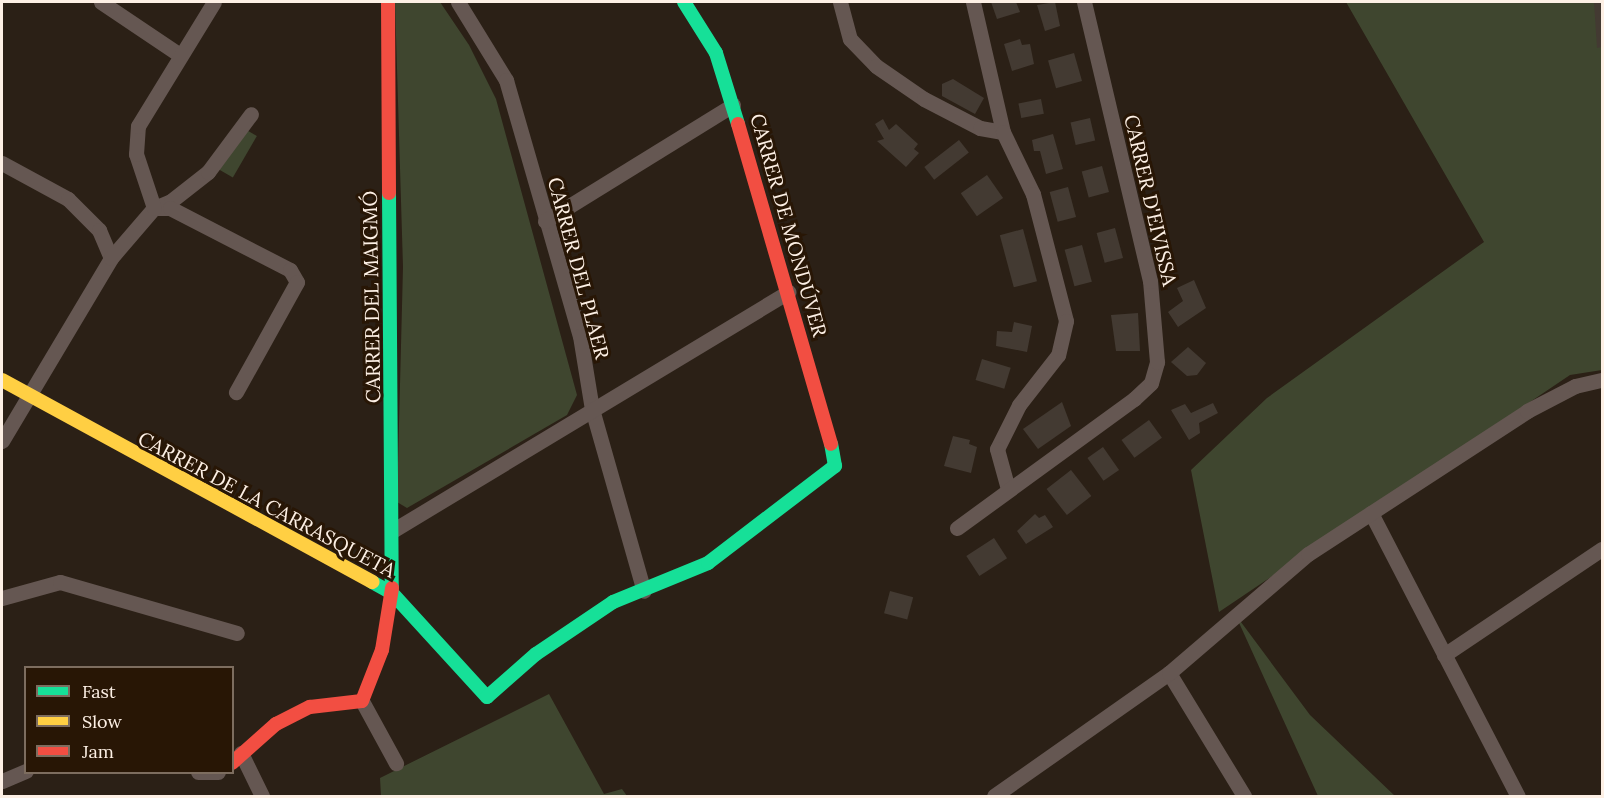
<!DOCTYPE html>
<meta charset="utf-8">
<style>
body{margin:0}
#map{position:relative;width:1604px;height:798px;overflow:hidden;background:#2b2016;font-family:Lora,serif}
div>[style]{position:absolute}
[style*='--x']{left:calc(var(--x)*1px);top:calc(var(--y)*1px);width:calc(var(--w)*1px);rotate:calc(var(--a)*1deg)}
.green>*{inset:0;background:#3f462f;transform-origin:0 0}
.building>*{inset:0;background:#433a32;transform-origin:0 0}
.street>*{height:15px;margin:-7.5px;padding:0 7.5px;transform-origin:7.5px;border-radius:7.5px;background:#655752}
.fast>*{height:14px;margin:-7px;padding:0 7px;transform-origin:7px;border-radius:7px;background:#16e098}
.slow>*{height:14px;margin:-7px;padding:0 7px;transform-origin:7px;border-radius:7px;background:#ffcf43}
.jam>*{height:14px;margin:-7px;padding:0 7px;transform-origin:7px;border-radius:7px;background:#f24e42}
span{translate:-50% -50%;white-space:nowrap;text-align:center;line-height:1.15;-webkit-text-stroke:6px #281605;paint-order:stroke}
.street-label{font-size:20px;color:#fdf0e5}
.frame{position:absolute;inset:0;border:3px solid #fdf0e5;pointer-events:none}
.legend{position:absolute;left:24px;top:666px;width:210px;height:108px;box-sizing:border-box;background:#281605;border:2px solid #7d6d5f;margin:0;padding:8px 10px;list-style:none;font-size:18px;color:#fdf0e5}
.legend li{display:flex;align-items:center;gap:12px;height:30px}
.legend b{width:30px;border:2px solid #7d6d5f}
</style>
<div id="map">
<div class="green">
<div style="clip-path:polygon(395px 2px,440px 2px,469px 45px,496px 99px,577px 395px,567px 415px,407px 508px,397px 502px,403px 267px)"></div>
<div style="clip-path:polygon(1346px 2px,1602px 2px,1602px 370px,1570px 375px,1219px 612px,1191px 470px,1267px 398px,1484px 242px)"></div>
<div style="left:243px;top:128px;width:16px;height:48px;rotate:30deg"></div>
<div style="clip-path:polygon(1235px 614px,1310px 715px,1395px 796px,1318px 796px)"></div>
<div style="clip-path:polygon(549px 694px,604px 794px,622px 789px,627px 796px,381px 796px,380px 778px)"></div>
</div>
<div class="building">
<div style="clip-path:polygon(991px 2px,1016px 2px,1020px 12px,997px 19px)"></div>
<div style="clip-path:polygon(1055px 2px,1060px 26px,1045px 31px,1037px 5px)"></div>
<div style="clip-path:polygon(1594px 2px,1602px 2px,1602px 47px,1597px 48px)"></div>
<div style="clip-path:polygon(1020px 39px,1022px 45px,1030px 44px,1034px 64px,1012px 71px,1004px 44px)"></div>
<div style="left:1074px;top:53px;width:29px;height:27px;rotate:74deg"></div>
<div style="clip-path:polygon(953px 79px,984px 98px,975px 114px,942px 96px,942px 84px)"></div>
<div style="left:1041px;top:99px;width:15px;height:23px;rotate:79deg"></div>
<div style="left:1090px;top:118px;width:23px;height:20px;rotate:77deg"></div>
<div style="clip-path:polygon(883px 119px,889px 130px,896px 124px,918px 144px,914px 149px,919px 153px,906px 167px,877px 141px,884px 139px,875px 124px)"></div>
<div style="clip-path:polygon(1053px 134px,1063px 169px,1046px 174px,1040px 151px,1034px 151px,1032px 140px)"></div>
<div style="left:959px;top:140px;width:16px;height:44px;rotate:52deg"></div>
<div style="left:1102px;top:166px;width:27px;height:21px;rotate:75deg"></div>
<div style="left:987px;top:175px;width:28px;height:32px;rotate:55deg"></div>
<div style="left:1068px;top:187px;width:31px;height:19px;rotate:75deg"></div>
<div style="left:1115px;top:228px;width:31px;height:19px;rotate:75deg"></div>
<div style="left:1023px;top:229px;width:54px;height:24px;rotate:75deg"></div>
<div style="left:1082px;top:245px;width:38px;height:18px;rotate:75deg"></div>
<div style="clip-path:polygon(1194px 280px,1206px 308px,1178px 327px,1168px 312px,1183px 301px,1177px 288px)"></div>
<div style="clip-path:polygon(1138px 313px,1140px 351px,1116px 351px,1111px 315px)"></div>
<div style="clip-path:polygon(1014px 322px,1032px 326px,1027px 352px,996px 346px,997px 331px,1012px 332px)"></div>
<div style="clip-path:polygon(1188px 347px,1206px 363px,1197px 375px,1187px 376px,1171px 362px)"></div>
<div style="left:982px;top:359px;width:30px;height:22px;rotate:17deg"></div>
<div style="clip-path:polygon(1062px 402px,1071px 426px,1038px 449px,1023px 429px)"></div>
<div style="clip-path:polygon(1213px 403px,1218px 413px,1199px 423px,1200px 433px,1189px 440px,1171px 410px,1185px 404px,1191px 413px)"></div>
<div style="left:1149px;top:420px;width:22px;height:34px;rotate:54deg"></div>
<div style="clip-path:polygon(953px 436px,970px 440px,969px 444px,977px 447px,971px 473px,944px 466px)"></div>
<div style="left:1103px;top:447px;width:28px;height:19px;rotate:55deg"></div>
<div style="left:1071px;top:470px;width:33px;height:31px;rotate:52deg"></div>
<div style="clip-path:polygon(1035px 514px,1039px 518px,1045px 515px,1053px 527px,1026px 544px,1017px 531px)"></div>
<div style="left:994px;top:538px;width:24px;height:33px;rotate:57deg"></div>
<div style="left:890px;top:591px;width:24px;height:23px;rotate:15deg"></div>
</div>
<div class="street">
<div style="--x:101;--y:2;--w:95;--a:33.9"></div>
<div style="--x:458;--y:2;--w:92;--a:58.4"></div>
<div style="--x:506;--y:80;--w:266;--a:73.9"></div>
<div style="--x:580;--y:336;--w:74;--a:80.7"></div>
<div style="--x:592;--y:409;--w:189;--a:74.1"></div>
<div style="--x:840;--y:2;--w:38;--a:75"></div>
<div style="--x:850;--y:39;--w:37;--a:46"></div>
<div style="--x:876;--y:66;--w:58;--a:34.5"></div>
<div style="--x:924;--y:99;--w:63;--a:27.4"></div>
<div style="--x:980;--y:128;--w:23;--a:10"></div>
<div style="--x:973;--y:2;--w:133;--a:77"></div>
<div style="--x:1003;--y:132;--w:69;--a:64.2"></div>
<div style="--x:1033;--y:194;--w:131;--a:75.4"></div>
<div style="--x:1066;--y:321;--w:35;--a:103"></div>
<div style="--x:1058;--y:355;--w:63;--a:128"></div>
<div style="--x:1019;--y:405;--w:49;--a:116.6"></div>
<div style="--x:997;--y:449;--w:41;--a:74.6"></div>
<div style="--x:2;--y:163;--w:75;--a:28.6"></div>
<div style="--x:68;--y:199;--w:44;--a:45"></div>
<div style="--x:99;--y:230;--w:30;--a:67"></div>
<div style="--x:157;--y:207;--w:15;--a:-23"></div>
<div style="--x:171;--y:201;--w:47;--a:-38.1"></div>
<div style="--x:208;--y:172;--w:72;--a:-53.4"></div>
<div style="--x:154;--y:208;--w:16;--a:0"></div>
<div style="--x:170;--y:208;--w:135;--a:27.3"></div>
<div style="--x:290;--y:270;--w:14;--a:60"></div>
<div style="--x:297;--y:282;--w:126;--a:119"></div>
<div style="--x:545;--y:221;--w:221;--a:-31.7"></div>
<div style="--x:2;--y:441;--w:213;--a:-59.2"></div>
<div style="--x:111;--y:258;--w:66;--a:-49.3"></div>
<div style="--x:154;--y:208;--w:57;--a:-108.4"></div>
<div style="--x:136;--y:154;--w:28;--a:-86"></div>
<div style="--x:138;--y:126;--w:145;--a:-58.5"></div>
<div style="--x:1371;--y:513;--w:319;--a:62.6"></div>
<div style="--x:957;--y:528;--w:219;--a:-36.1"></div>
<div style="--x:1134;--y:399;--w:23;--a:-43"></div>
<div style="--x:1151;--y:383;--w:22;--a:-74"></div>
<div style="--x:1157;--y:362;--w:81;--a:-94.9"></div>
<div style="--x:1150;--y:281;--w:287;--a:-103.3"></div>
<div style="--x:392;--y:531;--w:463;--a:-31.1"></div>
<div style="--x:2;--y:598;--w:60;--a:-15.4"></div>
<div style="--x:60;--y:582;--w:184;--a:16.1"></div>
<div style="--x:1444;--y:655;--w:190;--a:-33.9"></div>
<div style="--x:1169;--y:673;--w:144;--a:58.6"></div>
<div style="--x:362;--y:701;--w:71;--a:61.3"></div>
<div style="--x:241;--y:753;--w:48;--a:64"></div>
<div style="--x:198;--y:772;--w:20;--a:0"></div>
<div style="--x:2;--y:781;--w:26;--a:-23"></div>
<div style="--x:994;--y:796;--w:214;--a:-35.1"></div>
<div style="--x:1169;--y:673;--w:183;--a:-40.6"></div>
<div style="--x:1308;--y:554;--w:262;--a:-33.1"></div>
<div style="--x:1527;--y:411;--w:54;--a:-27.5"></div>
<div style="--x:1575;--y:386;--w:28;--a:-13"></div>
</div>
<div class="fast">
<div style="--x:684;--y:2;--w:60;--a:57.9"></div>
<div style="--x:716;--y:53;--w:74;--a:72.8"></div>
<div style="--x:389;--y:193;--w:395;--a:89.6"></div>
<div style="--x:372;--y:582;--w:23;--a:29"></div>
<div style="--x:392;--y:593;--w:141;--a:47.6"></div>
<div style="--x:487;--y:697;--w:65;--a:-41.3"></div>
<div style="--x:536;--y:654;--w:93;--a:-34"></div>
<div style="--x:613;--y:602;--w:103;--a:-22.3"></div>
<div style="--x:708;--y:563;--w:160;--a:-37.4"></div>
<div style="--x:835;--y:466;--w:22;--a:-100"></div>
</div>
<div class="slow">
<div style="--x:2;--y:380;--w:422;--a:28.6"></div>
</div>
<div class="jam">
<div style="--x:388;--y:2;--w:191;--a:89.7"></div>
<div style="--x:738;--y:124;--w:333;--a:73.8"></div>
<div style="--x:232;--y:763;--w:59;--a:-41.6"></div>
<div style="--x:276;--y:724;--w:38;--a:-27"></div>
<div style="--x:310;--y:707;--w:52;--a:-6.6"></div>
<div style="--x:362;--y:701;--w:55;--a:-68.6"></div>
<div style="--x:382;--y:650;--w:63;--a:-80.8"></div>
</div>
<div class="street-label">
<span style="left:1151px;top:200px;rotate:77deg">CARRER D'EIVISSA</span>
<span style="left:789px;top:225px;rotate:74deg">CARRER DE MONDÚVER</span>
<span style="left:579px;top:268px;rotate:75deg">CARRER DEL PLAER</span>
<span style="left:371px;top:297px;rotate:-91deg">CARRER DEL MAIGMÓ</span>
<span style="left:267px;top:504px;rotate:28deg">CARRER DE LA CARRASQUETA</span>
</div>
<div class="frame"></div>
<ul class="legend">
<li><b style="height:8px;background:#16e098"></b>Fast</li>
<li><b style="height:8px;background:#ffcf43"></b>Slow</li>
<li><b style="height:8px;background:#f24e42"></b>Jam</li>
</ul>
</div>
